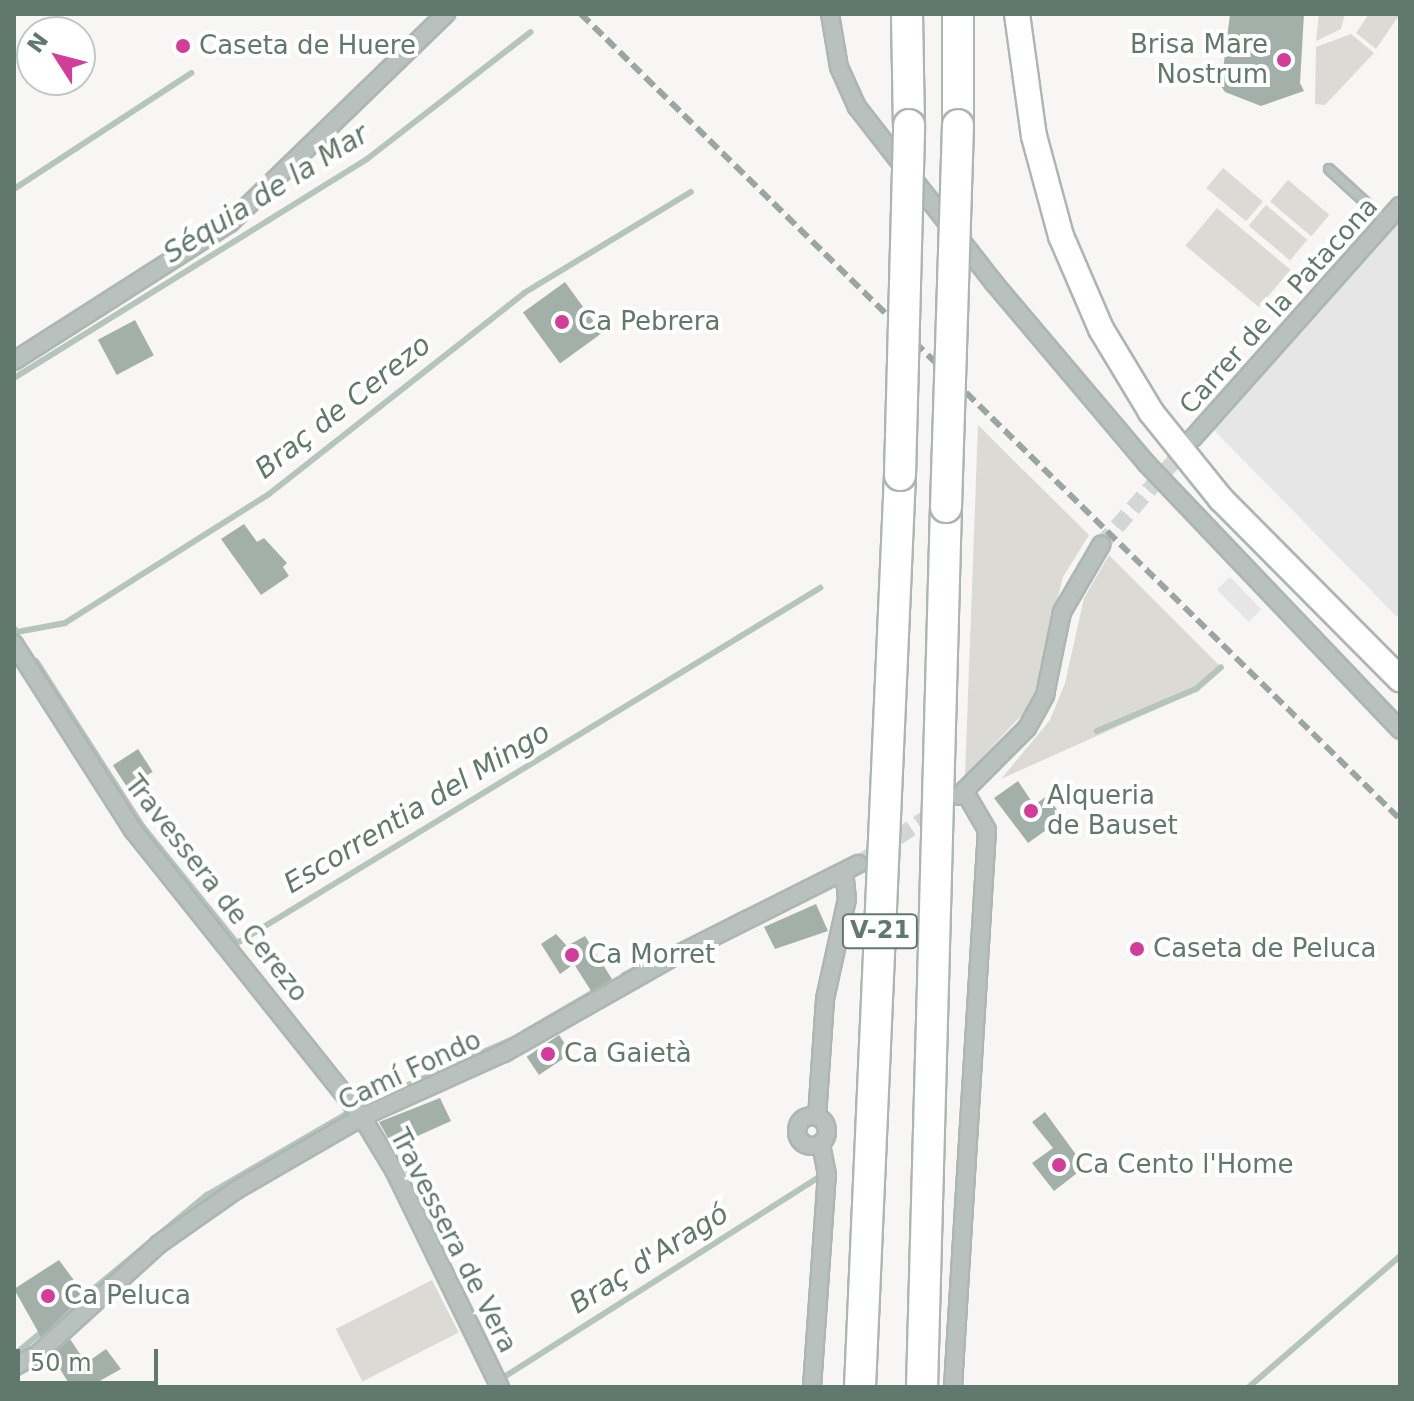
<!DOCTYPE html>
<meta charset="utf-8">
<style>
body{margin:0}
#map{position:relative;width:1414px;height:1401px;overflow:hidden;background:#f8f6f5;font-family:"DejaVu Sans",sans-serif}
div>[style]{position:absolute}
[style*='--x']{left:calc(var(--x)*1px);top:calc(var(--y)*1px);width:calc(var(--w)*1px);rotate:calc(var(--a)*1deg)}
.built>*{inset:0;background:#e6e6e6;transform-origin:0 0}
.green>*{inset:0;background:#dcdad5;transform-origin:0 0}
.stream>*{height:6px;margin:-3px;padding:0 3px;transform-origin:3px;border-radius:3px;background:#b6c5bc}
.building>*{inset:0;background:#a3b0aa;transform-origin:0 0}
.street-tunnel>*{height:16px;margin-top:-8px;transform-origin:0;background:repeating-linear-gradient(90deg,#d2d6d4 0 16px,transparent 0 24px)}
.roads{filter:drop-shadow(2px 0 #acb6b2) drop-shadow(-2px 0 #acb6b2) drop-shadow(0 2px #acb6b2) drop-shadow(0 -2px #acb6b2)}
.lane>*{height:8px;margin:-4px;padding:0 4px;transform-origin:4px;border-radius:4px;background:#b9c1be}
.street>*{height:16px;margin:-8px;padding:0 8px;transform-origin:8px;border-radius:8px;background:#b9c1be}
.street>.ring{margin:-8px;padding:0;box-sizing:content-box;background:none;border:16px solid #b9c1be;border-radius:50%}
.secondary>*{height:24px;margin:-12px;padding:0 12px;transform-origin:12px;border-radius:12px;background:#fff}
.highway>*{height:30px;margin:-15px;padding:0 15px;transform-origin:15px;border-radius:15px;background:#fff}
.rail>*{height:6px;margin-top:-3px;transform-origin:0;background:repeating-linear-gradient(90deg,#9aa6a2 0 12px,transparent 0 18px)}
.bridges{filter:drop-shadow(2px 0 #adb5b2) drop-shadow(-2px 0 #adb5b2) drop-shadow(0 2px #adb5b2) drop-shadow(0 -2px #adb5b2)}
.highway-bridge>*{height:30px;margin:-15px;padding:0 15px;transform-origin:15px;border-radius:15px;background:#fff}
.dots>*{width:22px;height:22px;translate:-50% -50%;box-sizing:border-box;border:4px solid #fff;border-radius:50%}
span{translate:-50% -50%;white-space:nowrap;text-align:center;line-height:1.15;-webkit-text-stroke:8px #fff;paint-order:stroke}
.shield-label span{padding:2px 6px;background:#fff;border:2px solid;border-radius:6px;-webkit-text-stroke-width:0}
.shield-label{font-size:24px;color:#61786f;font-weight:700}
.poi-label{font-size:26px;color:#61786f}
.right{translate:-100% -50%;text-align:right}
.left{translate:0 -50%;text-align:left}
.street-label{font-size:26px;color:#61786f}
.water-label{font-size:28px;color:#60786a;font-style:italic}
.frame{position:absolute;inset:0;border:16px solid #61786f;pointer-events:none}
.north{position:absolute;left:16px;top:16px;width:80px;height:80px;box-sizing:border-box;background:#fff;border:2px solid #c0c9c5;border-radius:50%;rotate:306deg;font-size:22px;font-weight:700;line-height:32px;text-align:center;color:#61786f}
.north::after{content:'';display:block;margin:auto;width:28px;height:36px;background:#d13d99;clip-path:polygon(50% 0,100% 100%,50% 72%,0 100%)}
.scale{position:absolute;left:16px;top:1349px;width:142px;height:36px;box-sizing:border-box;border:4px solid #61786f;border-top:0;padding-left:10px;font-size:24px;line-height:28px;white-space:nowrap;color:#61786f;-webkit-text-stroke:6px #fff;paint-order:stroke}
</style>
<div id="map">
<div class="built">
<div style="clip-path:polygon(1400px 201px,1400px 620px,1203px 419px)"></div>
<div style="left:1230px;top:577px;width:45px;height:18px;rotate:46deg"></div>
</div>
<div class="green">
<div style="clip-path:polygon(1319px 14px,1345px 14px,1341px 29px,1316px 41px)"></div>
<div style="clip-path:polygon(1369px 14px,1400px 14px,1376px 49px,1356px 33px)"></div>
<div style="clip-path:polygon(1351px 34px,1374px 53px,1325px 105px,1315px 104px,1316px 47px)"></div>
<div style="left:1223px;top:168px;width:52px;height:26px;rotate:40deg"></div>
<div style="left:1288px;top:180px;width:54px;height:28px;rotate:40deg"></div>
<div style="left:1266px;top:205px;width:54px;height:27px;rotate:40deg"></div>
<div style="left:1217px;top:208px;width:96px;height:49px;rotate:40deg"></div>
<div style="clip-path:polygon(978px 425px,1089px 535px,1063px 577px,1032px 704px,965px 776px)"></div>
<div style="clip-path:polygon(1109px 555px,1223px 669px,1197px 691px,1001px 779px,1050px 720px,1065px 683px,1084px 598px)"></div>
<div style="left:432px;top:1280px;width:59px;height:108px;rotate:63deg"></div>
</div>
<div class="stream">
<div style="--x:14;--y:189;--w:212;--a:-33.2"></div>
<div style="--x:14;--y:378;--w:415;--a:-31.8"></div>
<div style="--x:367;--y:159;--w:207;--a:-37.8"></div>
<div style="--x:14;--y:628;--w:5;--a:53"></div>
<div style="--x:17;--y:632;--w:49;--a:-10.6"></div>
<div style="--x:65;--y:623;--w:241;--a:-32.3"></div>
<div style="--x:269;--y:494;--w:325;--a:-38.2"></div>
<div style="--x:524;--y:293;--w:195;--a:-31.2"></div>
<div style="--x:36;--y:661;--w:197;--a:57.2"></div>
<div style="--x:143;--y:827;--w:149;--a:51"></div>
<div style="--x:237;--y:943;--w:683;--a:-31.34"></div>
<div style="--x:1097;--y:731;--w:108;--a:-23"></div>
<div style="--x:1196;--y:689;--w:33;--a:-41"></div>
<div style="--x:624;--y:975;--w:136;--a:-27.5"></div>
<div style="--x:525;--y:1032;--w:97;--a:-30.3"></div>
<div style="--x:365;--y:1104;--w:159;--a:-23.7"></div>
<div style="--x:14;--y:1355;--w:251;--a:-39.7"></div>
<div style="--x:207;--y:1195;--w:161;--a:-30.2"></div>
<div style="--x:504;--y:1377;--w:373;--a:-32.4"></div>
<div style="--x:1249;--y:1387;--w:200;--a:-40.9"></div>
</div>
<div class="building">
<div style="clip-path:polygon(1230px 14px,1304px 14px,1300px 83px,1304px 91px,1261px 106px,1225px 92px,1221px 86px)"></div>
<div style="left:565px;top:282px;width:63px;height:52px;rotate:54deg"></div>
<div style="left:135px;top:320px;width:40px;height:42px;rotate:62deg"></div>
<div style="clip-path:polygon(244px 524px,257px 542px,264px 538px,287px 563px,283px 567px,289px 576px,261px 595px,221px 539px)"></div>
<div style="left:138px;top:749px;width:27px;height:30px;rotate:57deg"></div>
<div style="clip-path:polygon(1018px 781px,1034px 805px,1047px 796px,1063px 818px,1028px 843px,994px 798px)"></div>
<div style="clip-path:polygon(816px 904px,828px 931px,775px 949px,764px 927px)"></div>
<div style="clip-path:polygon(556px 934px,567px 946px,585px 936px,612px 979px,591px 991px,574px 964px,560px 974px,541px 944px)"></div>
<div style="left:559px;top:1035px;width:22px;height:39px;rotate:56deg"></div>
<div style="clip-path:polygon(440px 1098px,451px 1121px,393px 1147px,379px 1122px)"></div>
<div style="clip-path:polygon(1045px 1112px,1085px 1167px,1054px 1191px,1032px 1163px,1053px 1148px,1032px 1122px)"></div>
<div style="clip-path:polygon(59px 1260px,84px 1294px,41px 1337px,14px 1289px)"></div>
<div style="clip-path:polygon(70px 1339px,86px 1363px,106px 1349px,121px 1369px,89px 1387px,71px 1387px,52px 1356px)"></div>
</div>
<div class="street-tunnel">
<div style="--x:1101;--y:545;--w:131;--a:-49"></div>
<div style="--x:858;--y:864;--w:100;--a:-34"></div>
</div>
<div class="roads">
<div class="lane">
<div style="--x:1329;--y:169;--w:77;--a:42.4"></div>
</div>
<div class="street">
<div style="--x:830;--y:14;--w:54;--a:80.4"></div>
<div style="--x:839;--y:67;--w:44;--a:65.8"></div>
<div style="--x:857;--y:107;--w:223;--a:52.1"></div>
<div style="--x:994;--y:283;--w:237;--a:49.8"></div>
<div style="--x:1147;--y:464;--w:367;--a:46.4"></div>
<div style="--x:14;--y:361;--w:256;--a:-32.6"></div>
<div style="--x:230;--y:223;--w:301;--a:-44.1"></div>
<div style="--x:1193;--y:438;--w:311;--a:-48.3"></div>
<div style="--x:14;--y:644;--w:221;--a:57.4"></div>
<div style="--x:133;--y:830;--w:367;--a:51.4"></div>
<div style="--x:362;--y:1117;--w:62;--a:58.9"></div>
<div style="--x:394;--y:1170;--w:242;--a:64"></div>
<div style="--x:959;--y:796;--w:96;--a:-45"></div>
<div style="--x:1027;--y:728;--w:38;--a:-61"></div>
<div style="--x:1045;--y:695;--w:85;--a:-78.4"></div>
<div style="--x:1062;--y:612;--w:78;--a:-59.8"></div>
<div class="ring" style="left:797px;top:1116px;width:14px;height:14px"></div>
<div style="--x:817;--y:1117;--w:118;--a:-86.1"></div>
<div style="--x:825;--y:999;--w:102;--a:-77.6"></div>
<div style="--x:847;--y:899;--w:27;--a:-96"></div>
<div style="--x:14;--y:1367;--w:29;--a:-29"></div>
<div style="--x:39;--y:1353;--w:162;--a:-42.2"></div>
<div style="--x:159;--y:1244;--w:94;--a:-35"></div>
<div style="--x:236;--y:1190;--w:146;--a:-30.1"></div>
<div style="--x:362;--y:1117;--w:156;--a:-24.3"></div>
<div style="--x:504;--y:1053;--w:197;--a:-29.6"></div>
<div style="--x:675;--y:956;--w:205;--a:-26.7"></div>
<div style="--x:812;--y:1387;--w:213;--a:-86"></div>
<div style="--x:827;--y:1175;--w:32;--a:-101"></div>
<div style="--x:953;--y:1387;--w:558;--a:-86.51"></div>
<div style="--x:987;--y:830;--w:44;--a:-120.1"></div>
</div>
<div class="secondary">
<div style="--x:1017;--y:14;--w:123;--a:82.1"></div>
<div style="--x:1034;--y:136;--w:104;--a:74.9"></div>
<div style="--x:1061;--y:236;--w:101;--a:66.7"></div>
<div style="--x:1101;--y:329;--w:97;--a:58.9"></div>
<div style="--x:1151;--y:412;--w:112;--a:51.2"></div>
<div style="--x:1221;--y:499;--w:254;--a:45.2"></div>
</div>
<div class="highway">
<div style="--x:907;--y:14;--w:111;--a:89"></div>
<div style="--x:958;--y:14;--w:111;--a:90"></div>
<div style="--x:860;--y:1387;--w:913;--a:-87.49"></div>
<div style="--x:922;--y:1387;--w:880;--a:-88.44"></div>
</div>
</div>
<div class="rail">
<div style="--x:581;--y:14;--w:1148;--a:44.51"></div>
</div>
<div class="bridges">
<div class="highway-bridge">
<div style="--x:900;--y:475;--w:350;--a:-88.5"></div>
<div style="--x:946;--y:507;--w:382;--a:-88.2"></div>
</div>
</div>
<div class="dots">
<div style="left:183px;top:46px;background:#d13d99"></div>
<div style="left:1284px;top:60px;background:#d13d99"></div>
<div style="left:562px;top:322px;background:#d13d99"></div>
<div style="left:1031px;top:811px;background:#d13d99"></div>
<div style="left:1137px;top:949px;background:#d13d99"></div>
<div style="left:572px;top:955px;background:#d13d99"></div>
<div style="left:548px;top:1054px;background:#d13d99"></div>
<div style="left:1059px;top:1165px;background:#d13d99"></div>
<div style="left:48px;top:1296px;background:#d13d99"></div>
</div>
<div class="shield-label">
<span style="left:880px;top:931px">V-21</span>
</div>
<div class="poi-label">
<span class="right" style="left:1268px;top:60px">Brisa Mare<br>Nostrum</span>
<span class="left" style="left:199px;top:46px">Caseta de Huere</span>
<span class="left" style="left:578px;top:322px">Ca Pebrera</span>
<span class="left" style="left:1047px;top:811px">Alqueria<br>de Bauset</span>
<span class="left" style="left:1153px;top:949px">Caseta de Peluca</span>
<span class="left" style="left:588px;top:955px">Ca Morret</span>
<span class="left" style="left:564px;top:1054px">Ca Gaietà</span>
<span class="left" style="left:1075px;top:1165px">Ca Cento l'Home</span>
<span class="left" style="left:64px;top:1296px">Ca Peluca</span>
</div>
<div class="street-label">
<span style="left:1279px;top:306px;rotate:-48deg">Carrer de la Patacona</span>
<span style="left:216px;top:889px;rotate:52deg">Travessera de Cerezo</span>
<span style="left:410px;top:1071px;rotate:-25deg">Camí Fondo</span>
<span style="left:453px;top:1241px;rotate:63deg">Travessera de Vera</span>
</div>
<div class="water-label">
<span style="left:266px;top:194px;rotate:-32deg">Séquia de la Mar</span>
<span style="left:343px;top:407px;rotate:-38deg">Braç de Cerezo</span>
<span style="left:417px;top:808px;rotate:-31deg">Escorrentia del Mingo</span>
<span style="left:649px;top:1259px;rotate:-32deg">Braç d'Aragó</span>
</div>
<div class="frame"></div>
<div class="north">N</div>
<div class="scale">50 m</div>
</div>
